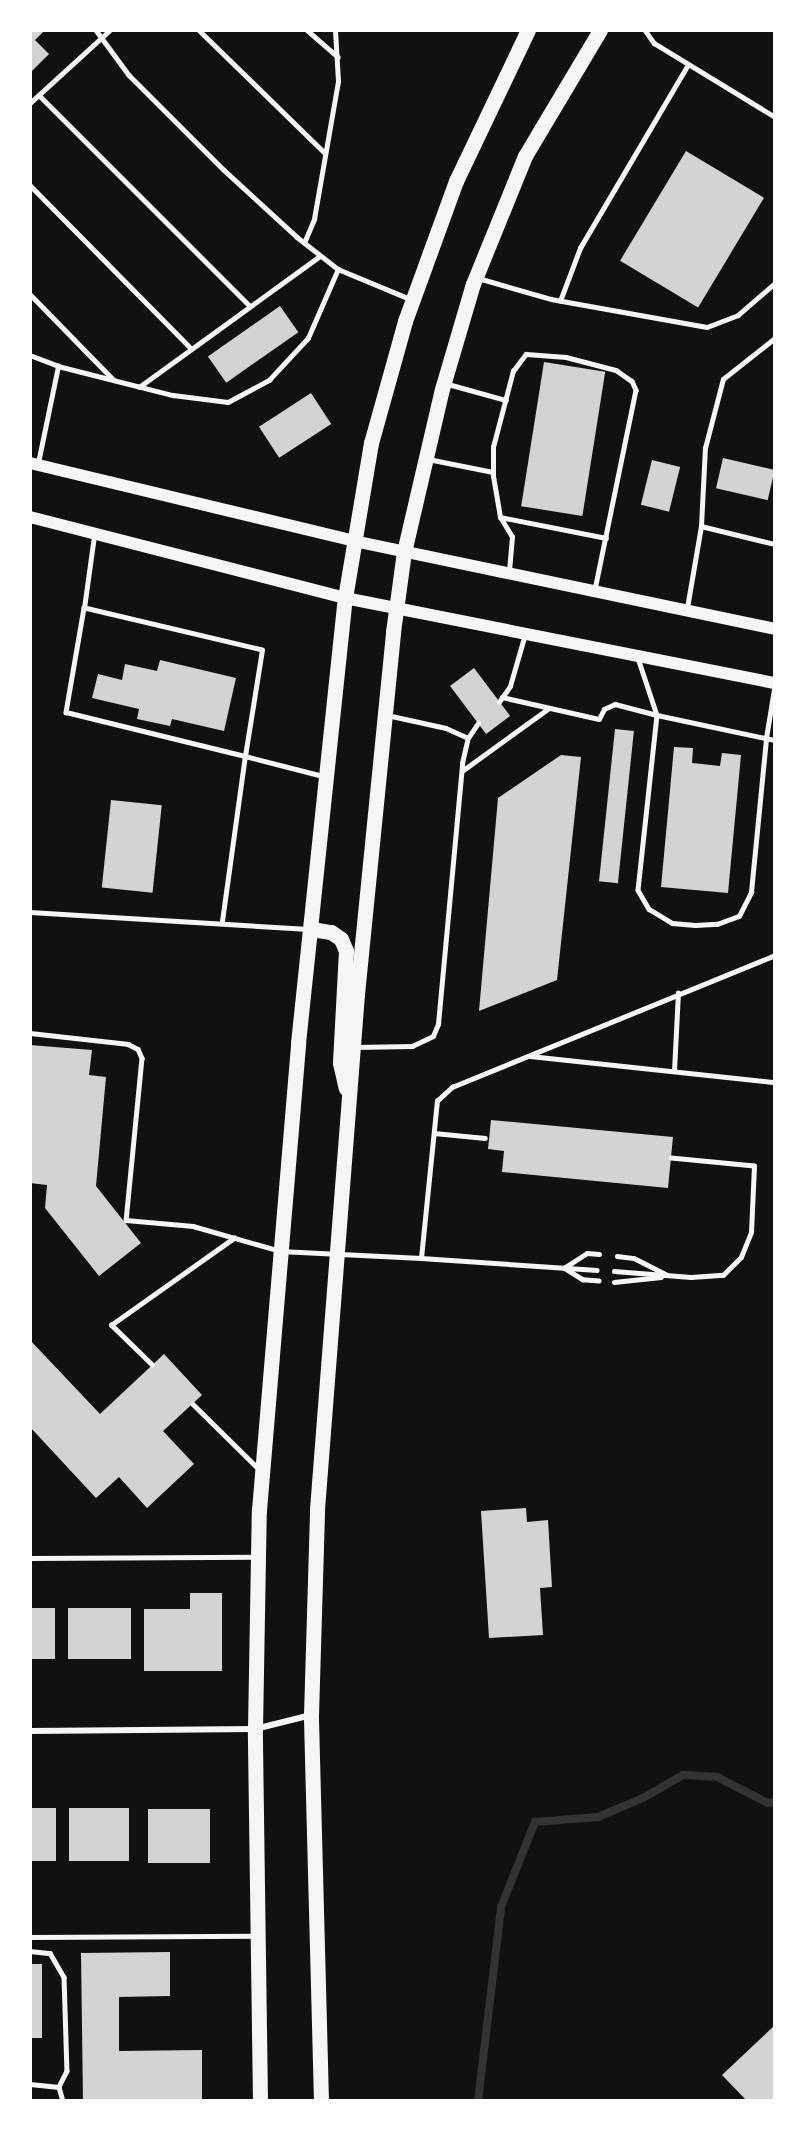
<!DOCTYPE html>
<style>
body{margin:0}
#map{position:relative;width:805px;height:2131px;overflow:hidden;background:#111;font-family:"DejaVu Sans",sans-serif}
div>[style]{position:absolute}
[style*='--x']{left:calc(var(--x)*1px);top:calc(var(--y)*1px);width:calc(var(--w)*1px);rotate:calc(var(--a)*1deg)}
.stream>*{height:8px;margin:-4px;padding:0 4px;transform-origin:4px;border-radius:4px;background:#333}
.building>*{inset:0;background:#d3d3d3;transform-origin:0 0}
.service>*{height:4.5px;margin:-2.25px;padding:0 2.25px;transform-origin:2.25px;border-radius:2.25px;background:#f5f5f5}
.minor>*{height:6px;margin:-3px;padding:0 3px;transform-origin:3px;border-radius:3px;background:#f5f5f5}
.secondary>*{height:12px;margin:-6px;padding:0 6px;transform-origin:6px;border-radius:6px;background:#f5f5f5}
.primary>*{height:15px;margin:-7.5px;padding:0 7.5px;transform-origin:7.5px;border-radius:7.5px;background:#f5f5f5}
span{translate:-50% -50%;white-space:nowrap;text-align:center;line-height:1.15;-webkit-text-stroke:5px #fff;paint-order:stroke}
.frame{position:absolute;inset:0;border:32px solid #fff;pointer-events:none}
</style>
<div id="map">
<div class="stream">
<div style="--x:478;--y:2101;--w:195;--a:-83.2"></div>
<div style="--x:501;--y:1907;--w:92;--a:-68.2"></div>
<div style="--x:535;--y:1822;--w:63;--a:-4.5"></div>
<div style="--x:598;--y:1817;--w:49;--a:-22.9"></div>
<div style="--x:643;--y:1798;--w:46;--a:-29.9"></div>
<div style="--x:683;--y:1775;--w:34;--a:3"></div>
<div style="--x:717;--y:1777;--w:57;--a:27"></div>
<div style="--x:768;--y:1803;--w:7;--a:-8"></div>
</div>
<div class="building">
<div style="clip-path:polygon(30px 30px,45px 30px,35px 40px,49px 54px,30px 73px)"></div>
<div style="left:686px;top:151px;width:91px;height:128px;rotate:31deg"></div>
<div style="left:280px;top:306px;width:32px;height:88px;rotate:55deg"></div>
<div style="left:544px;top:362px;width:62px;height:146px;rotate:9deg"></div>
<div style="left:311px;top:393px;width:37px;height:62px;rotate:57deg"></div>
<div style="left:723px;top:458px;width:53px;height:31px;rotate:13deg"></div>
<div style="left:652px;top:460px;width:29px;height:46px;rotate:14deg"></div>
<div style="clip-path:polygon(160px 660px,236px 678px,224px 731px,172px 719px,170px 726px,137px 719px,139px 709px,92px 698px,98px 674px,122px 680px,125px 664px,157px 671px)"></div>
<div style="left:474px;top:668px;width:60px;height:30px;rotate:53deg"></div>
<div style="left:615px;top:729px;width:19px;height:153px;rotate:6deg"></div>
<div style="clip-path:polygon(674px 747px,693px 748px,692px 763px,720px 766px,722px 753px,741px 755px,728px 893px,661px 887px)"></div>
<div style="clip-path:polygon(561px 755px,581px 757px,557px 980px,479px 1011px,498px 798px)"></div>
<div style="left:111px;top:800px;width:51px;height:88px;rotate:6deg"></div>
<div style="clip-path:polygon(30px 1045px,92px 1050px,89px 1075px,106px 1077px,96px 1186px,141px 1243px,99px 1276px,45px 1208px,47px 1185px,30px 1183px)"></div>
<div style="clip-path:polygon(491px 1120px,673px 1137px,668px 1188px,502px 1172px,504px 1151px,488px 1149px)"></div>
<div style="clip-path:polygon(30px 1340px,100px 1414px,164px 1354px,202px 1395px,163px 1431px,194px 1464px,147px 1508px,119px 1477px,96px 1498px,30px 1427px)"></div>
<div style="clip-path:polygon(526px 1508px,527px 1522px,548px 1520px,552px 1587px,540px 1588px,543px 1635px,489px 1638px,481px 1511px)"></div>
<div style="clip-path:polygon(190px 1593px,222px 1593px,222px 1671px,144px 1671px,144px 1609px,190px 1609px)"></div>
<div style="left:30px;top:1608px;width:25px;height:51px"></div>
<div style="left:68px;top:1608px;width:63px;height:51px"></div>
<div style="left:30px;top:1808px;width:26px;height:53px"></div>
<div style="left:69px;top:1808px;width:60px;height:53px"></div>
<div style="left:148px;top:1809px;width:62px;height:54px"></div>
<div style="clip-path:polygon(170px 1952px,170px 1996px,119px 1997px,119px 2051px,202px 2050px,202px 2101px,83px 2101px,81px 1953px)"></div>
<div style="left:30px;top:1964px;width:12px;height:74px"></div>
<div style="clip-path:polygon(775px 2025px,775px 2101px,747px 2101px,722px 2075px)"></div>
</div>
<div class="service">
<div style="--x:96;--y:30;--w:56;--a:53.7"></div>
<div style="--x:129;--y:75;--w:134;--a:45"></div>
<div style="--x:224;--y:170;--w:99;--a:42.5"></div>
<div style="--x:297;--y:237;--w:52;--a:38"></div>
<div style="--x:338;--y:269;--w:78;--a:22.6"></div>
<div style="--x:199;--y:30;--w:176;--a:44.3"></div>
<div style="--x:307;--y:30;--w:41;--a:41.1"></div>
<div style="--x:645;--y:30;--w:16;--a:55"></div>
<div style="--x:654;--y:43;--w:142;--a:31.4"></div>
<div style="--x:39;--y:95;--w:298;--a:45"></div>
<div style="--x:30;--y:103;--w:108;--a:-42.4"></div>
<div style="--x:30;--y:185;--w:229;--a:45.4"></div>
<div style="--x:304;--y:243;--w:26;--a:-67"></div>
<div style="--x:314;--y:219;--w:140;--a:-80.1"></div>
<div style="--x:338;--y:81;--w:51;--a:-93.4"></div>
<div style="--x:478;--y:278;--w:76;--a:16"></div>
<div style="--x:551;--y:299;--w:158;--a:10.2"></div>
<div style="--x:707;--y:327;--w:33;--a:-21"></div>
<div style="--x:738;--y:315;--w:49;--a:-40.9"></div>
<div style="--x:30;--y:294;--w:120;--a:45.7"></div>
<div style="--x:560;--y:301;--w:57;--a:-69.3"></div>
<div style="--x:580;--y:248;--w:212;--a:-59.5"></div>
<div style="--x:30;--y:355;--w:30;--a:21"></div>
<div style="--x:58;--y:366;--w:119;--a:14.2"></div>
<div style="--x:173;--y:395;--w:55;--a:7.3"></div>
<div style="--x:228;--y:402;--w:47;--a:-28.2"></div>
<div style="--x:269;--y:380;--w:57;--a:-47.1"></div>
<div style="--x:308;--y:338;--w:75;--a:-66.5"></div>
<div style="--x:448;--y:384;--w:60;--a:15.4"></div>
<div style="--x:139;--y:387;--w:223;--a:-35.9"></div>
<div style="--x:428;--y:459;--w:66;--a:11.3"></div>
<div style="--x:38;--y:463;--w:99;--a:-78.3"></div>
<div style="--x:500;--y:517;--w:108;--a:11.2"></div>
<div style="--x:701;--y:526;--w:78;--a:-87.1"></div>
<div style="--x:705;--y:448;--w:71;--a:-75.4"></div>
<div style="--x:723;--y:379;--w:66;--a:-38.3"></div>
<div style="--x:509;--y:571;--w:34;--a:-85"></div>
<div style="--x:512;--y:537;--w:23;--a:-121"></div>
<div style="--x:500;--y:517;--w:42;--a:-99.7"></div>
<div style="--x:493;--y:476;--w:29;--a:-90"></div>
<div style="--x:493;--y:447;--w:79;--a:-75.3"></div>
<div style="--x:513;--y:371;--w:21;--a:-53"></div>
<div style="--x:526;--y:354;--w:40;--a:4.3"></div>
<div style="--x:566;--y:357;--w:52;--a:14.6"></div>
<div style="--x:616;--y:370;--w:19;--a:35"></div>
<div style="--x:632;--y:381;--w:10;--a:66"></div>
<div style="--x:636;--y:390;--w:203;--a:101.6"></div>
<div style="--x:84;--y:608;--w:73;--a:-82.1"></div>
<div style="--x:687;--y:608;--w:83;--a:-80.3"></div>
<div style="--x:701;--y:526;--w:76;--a:13.7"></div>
<div style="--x:638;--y:658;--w:60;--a:71.6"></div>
<div style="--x:657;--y:715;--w:121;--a:12"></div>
<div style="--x:502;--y:697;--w:99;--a:12.8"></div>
<div style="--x:599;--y:719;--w:11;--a:-63"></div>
<div style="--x:604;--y:709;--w:12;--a:-24"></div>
<div style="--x:615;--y:704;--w:43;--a:14.7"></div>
<div style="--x:657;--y:715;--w:176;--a:96.2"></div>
<div style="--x:638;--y:890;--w:22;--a:60"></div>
<div style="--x:649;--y:909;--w:27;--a:31"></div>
<div style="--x:672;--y:923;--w:23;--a:5"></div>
<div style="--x:695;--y:925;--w:22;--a:-3"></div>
<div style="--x:717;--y:924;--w:23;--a:-20"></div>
<div style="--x:739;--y:916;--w:27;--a:-63"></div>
<div style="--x:751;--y:892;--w:155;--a:-84.4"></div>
<div style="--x:766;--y:738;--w:56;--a:-80.7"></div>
<div style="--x:499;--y:702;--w:19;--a:-55"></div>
<div style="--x:510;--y:686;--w:54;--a:-73.9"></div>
<div style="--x:387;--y:715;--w:60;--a:12.4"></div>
<div style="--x:446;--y:728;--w:24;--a:24"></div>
<div style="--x:462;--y:771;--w:107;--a:-35.9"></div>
<div style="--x:30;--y:912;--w:279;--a:3.5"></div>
<div style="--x:222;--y:921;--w:167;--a:-82.1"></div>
<div style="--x:245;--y:756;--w:107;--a:-80.9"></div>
<div style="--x:262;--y:650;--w:183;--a:-166.7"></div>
<div style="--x:84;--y:608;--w:106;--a:99.8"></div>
<div style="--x:66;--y:712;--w:184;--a:13.8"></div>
<div style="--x:245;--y:756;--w:81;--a:14.4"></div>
<div style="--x:30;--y:1033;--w:99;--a:6.4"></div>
<div style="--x:128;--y:1044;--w:11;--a:27"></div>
<div style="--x:138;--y:1049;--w:10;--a:66"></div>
<div style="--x:142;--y:1058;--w:163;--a:95.6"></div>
<div style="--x:126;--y:1220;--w:67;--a:5.1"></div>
<div style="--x:193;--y:1226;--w:91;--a:16"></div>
<div style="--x:280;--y:1251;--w:141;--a:2.8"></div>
<div style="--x:421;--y:1258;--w:158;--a:-84.2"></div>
<div style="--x:437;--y:1101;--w:21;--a:-43"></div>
<div style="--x:452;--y:1087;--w:349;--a:-22.2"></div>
<div style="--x:355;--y:1047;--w:57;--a:-1"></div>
<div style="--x:412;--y:1046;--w:23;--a:-25"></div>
<div style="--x:433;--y:1036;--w:13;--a:-67"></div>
<div style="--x:438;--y:1024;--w:262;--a:-84.7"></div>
<div style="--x:462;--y:763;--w:26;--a:-77"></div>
<div style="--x:468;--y:738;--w:18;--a:-56"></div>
<div style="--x:530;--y:1056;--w:246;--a:6.1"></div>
<div style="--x:674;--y:1071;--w:78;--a:-87.1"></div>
<div style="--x:434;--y:1133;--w:51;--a:5.6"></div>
<div style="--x:617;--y:1256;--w:17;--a:7"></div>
<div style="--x:634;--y:1258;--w:36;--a:27"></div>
<div style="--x:421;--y:1258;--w:176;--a:3.9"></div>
<div style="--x:614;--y:1271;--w:77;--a:4.5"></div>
<div style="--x:691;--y:1277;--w:32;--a:-4"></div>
<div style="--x:723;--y:1275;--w:25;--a:-45"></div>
<div style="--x:741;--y:1257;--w:27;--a:-68"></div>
<div style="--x:751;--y:1232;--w:66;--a:-87.4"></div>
<div style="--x:754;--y:1166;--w:83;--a:-174.5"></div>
<div style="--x:599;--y:1281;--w:16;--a:-176"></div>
<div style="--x:583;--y:1280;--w:22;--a:-148"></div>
<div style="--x:564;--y:1268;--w:27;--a:-33"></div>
<div style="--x:587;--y:1253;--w:12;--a:5"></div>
<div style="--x:614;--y:1282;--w:47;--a:-6.1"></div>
<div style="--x:152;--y:1365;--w:57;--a:-135.7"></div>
<div style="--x:111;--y:1325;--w:151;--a:-35.3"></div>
<div style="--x:193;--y:1404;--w:91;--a:44.6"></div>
<div style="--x:30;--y:1558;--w:225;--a:-0.3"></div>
<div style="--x:30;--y:1937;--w:225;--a:-0.3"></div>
<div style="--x:30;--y:1951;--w:20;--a:6"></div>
<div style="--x:50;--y:1953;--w:28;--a:60"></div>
<div style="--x:64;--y:1977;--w:94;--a:88.2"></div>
<div style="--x:67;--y:2071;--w:18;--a:117"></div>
<div style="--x:59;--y:2087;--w:15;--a:74"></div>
<div style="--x:30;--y:2084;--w:29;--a:6"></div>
</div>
<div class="minor">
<div style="--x:30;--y:1731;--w:225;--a:-0.5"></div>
<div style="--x:255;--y:1729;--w:58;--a:-14"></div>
</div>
<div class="secondary">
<div style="--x:30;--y:463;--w:333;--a:13.5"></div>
<div style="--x:354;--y:541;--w:430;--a:11.8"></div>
<div style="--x:30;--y:517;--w:325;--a:14.4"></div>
<div style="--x:345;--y:598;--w:438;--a:11.2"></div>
</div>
<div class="primary">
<div style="--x:311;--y:929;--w:20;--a:9"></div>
<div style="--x:331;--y:932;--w:12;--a:35"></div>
<div style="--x:341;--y:939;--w:13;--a:67"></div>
<div style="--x:346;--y:951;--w:112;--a:93.1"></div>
<div style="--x:340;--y:1063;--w:26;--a:77"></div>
<div style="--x:260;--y:2101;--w:372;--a:-90.8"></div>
<div style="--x:255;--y:1729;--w:219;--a:-89"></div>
<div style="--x:259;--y:1510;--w:469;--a:-85.2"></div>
<div style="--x:298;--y:1043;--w:447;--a:-84"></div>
<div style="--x:345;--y:598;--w:157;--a:-80.5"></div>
<div style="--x:371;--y:443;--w:127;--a:-74.4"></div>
<div style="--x:405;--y:321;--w:149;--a:-70"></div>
<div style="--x:456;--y:181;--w:167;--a:-64.5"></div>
<div style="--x:321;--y:2101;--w:386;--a:-91.5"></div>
<div style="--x:311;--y:1715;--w:206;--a:-88.3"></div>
<div style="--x:317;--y:1509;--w:517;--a:-85.56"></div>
<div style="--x:357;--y:994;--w:364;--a:-84.3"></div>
<div style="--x:393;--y:632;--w:81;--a:-82.2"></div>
<div style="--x:404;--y:552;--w:167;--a:-76.9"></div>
<div style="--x:442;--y:389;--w:109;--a:-73.6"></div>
<div style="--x:473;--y:284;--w:138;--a:-67.9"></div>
<div style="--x:525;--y:156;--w:147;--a:-59.2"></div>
</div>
<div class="frame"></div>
</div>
